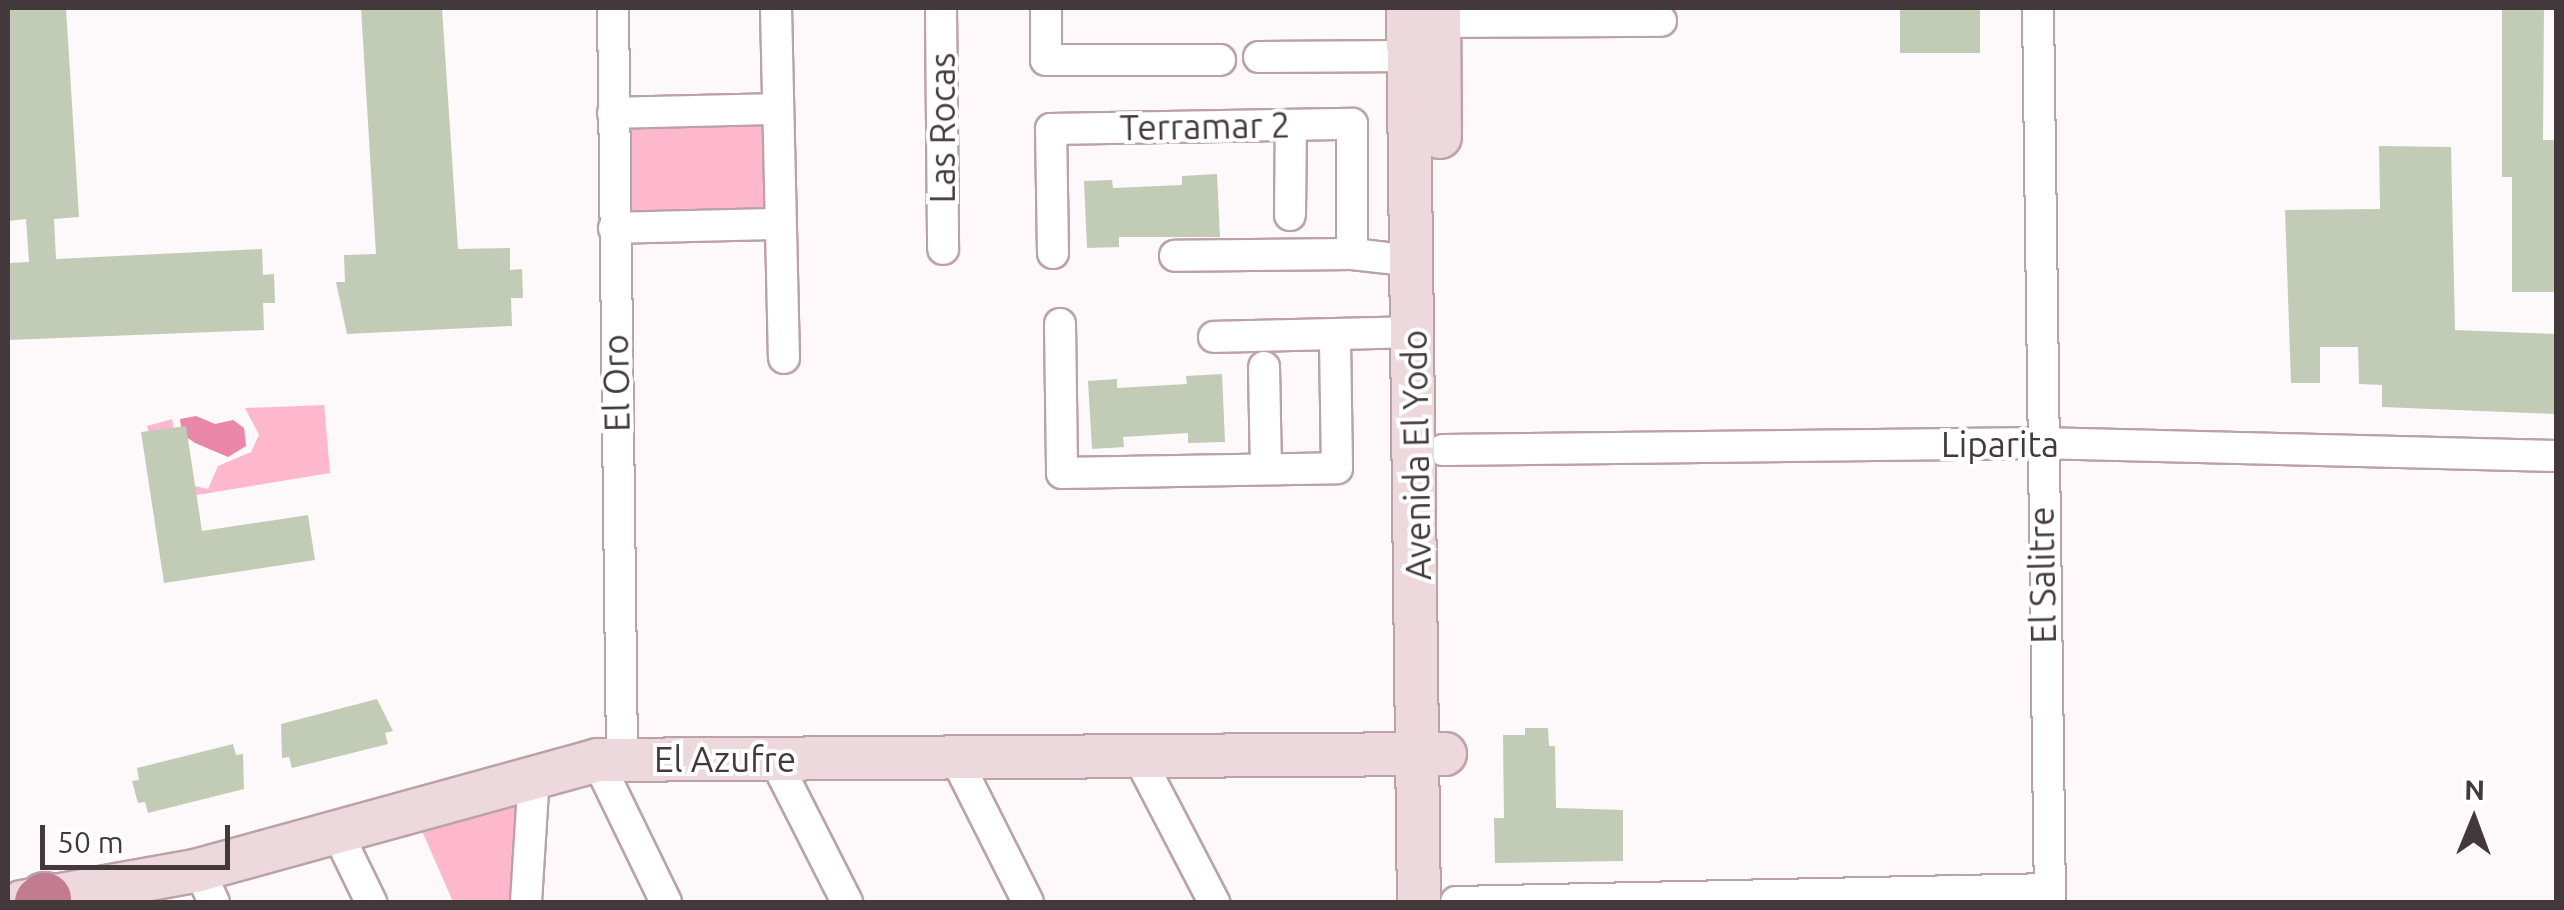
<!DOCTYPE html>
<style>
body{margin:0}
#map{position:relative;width:2564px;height:910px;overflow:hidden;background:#fdf8f9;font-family:Ubuntu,sans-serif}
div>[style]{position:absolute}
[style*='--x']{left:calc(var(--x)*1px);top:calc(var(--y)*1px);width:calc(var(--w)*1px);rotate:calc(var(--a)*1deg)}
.green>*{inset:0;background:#feb8cd;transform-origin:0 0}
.water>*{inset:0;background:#ea87a8}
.building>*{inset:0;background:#c2cbb6;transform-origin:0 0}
.roads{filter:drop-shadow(2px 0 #bba2a9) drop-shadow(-2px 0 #bba2a9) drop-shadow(0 2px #bba2a9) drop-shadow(0 -2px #bba2a9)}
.street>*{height:30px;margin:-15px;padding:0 15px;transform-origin:15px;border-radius:15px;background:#fff}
.secondary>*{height:42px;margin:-21px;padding:0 21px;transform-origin:21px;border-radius:21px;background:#edd8de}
.highway>*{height:52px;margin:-26px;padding:0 26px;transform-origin:26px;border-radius:26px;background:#c27c92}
span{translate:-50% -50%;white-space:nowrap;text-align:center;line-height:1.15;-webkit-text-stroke:8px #fff;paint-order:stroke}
.street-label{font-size:35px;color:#43393c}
.frame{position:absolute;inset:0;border:10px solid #43393c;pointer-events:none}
.north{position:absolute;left:2424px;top:770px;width:100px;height:100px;-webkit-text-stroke:8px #fff;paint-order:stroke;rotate:1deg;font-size:28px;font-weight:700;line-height:40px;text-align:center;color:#43393c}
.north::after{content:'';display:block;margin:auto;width:35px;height:45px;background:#43393c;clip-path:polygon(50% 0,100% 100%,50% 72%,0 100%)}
.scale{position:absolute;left:40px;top:825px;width:190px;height:45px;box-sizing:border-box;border:5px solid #43393c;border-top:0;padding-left:12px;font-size:30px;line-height:35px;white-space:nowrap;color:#43393c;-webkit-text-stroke:8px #fff;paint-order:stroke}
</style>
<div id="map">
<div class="green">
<div style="left:762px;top:124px;width:86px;height:136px;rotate:88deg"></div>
<div style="clip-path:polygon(324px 405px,330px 473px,166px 500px,147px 426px,172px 419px,181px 472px,190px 485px,208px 489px,218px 466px,251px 452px,259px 435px,245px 408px)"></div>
<div style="clip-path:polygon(534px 776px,526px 902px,453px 902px,412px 808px)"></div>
</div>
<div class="water">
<div style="clip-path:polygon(196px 416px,215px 424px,233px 420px,244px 428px,246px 446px,228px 457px,195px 443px,182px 434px,180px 419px)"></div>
</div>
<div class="building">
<div style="clip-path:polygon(8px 8px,66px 8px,79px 217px,54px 219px,56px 259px,262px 249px,263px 275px,274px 274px,275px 303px,263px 303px,264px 330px,8px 340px,8px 263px,29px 262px,26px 219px,8px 221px)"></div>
<div style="clip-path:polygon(361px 8px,442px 8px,458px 249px,510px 248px,510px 270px,522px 269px,523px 298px,511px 298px,512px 326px,347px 334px,336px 282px,345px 282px,344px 255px,376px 254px)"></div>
<div style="left:1900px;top:8px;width:80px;height:45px"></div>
<div style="clip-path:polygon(2502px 8px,2544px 8px,2543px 140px,2556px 140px,2556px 292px,2512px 292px,2512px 177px,2502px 177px)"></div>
<div style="clip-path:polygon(2379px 146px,2451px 147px,2455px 330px,2556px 334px,2556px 414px,2382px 407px,2382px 385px,2359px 384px,2358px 347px,2320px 347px,2320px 383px,2291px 383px,2285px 210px,2380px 209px)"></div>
<div style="clip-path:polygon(1217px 174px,1220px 237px,1119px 237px,1119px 247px,1087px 248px,1084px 181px,1112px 180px,1113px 188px,1182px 185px,1182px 176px)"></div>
<div style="clip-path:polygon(1222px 374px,1225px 442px,1188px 443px,1188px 433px,1123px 437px,1124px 447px,1092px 449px,1088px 381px,1117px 379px,1117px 388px,1187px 384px,1186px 376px)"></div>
<div style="clip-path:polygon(186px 426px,202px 531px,308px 515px,315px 560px,164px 583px,141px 432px)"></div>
<div style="clip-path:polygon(377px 699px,393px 731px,385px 733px,388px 744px,292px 768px,289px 757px,282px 758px,281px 724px)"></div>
<div style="clip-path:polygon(1525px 728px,1548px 728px,1549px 746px,1555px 746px,1556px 808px,1623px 810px,1623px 861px,1495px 863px,1494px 818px,1504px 818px,1503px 735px,1525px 735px)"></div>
<div style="clip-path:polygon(233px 744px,236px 755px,243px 754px,244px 789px,148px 813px,145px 802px,138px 803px,132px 781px,139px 780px,137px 768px)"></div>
</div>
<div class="roads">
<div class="street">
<div style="--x:613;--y:8;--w:751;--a:89.31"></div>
<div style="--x:776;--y:8;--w:350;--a:88.7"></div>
<div style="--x:941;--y:8;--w:241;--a:89.5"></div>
<div style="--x:1046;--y:8;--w:52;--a:90"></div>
<div style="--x:1046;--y:60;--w:174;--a:0"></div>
<div style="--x:2038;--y:8;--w:894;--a:89.23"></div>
<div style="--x:1439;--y:22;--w:222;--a:-0.3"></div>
<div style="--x:1259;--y:57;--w:150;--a:-0.4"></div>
<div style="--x:613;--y:113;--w:164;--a:-1.4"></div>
<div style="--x:1290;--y:215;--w:90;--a:-89.4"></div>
<div style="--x:614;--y:228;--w:165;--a:-1.4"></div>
<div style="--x:1053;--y:253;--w:124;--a:-90.9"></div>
<div style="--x:1051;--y:129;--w:301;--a:-1"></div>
<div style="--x:1352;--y:124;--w:130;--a:90"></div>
<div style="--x:1352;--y:254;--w:177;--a:179.4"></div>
<div style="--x:1352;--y:254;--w:61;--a:6.5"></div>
<div style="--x:1060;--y:324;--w:149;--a:89.2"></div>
<div style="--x:1062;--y:473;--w:275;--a:-1"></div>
<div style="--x:1337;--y:468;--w:134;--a:-90.9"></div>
<div style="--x:1214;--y:337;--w:200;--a:-1.4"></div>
<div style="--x:1264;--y:367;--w:102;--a:88.9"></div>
<div style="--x:1443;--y:450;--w:596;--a:-0.67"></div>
<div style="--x:2039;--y:443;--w:517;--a:1.44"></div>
<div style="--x:1138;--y:756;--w:165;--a:62.5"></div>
<div style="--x:955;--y:757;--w:162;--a:63.3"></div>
<div style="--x:774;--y:758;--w:161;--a:63.1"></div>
<div style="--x:597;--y:760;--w:158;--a:64.1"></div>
<div style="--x:338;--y:834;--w:76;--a:64.1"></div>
<div style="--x:199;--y:870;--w:35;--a:65"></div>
<div style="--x:526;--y:902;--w:126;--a:-86.4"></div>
<div style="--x:1456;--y:902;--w:594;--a:-1.25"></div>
</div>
<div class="secondary">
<div style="--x:1408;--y:8;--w:894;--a:89.3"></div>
<div style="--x:1439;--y:8;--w:129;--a:89.6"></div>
<div style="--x:22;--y:902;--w:180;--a:-10.2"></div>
<div style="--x:199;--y:870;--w:413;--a:-15.4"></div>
<div style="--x:597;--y:760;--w:848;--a:-0.41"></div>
</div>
<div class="highway">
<div style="--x:41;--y:902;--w:5;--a:-37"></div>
</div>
</div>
<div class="street-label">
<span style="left:1205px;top:126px;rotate:-1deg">Terramar 2</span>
<span style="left:942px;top:128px;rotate:-90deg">Las Rocas</span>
<span style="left:616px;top:383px;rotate:-91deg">El Oro</span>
<span style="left:2000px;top:444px">Liparita</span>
<span style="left:1416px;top:455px;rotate:-91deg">Avenida El Yodo</span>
<span style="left:2042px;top:575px;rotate:-91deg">El Salitre</span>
<span style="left:725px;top:759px">El Azufre</span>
</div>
<div class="frame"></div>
<div class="north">N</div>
<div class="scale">50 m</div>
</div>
